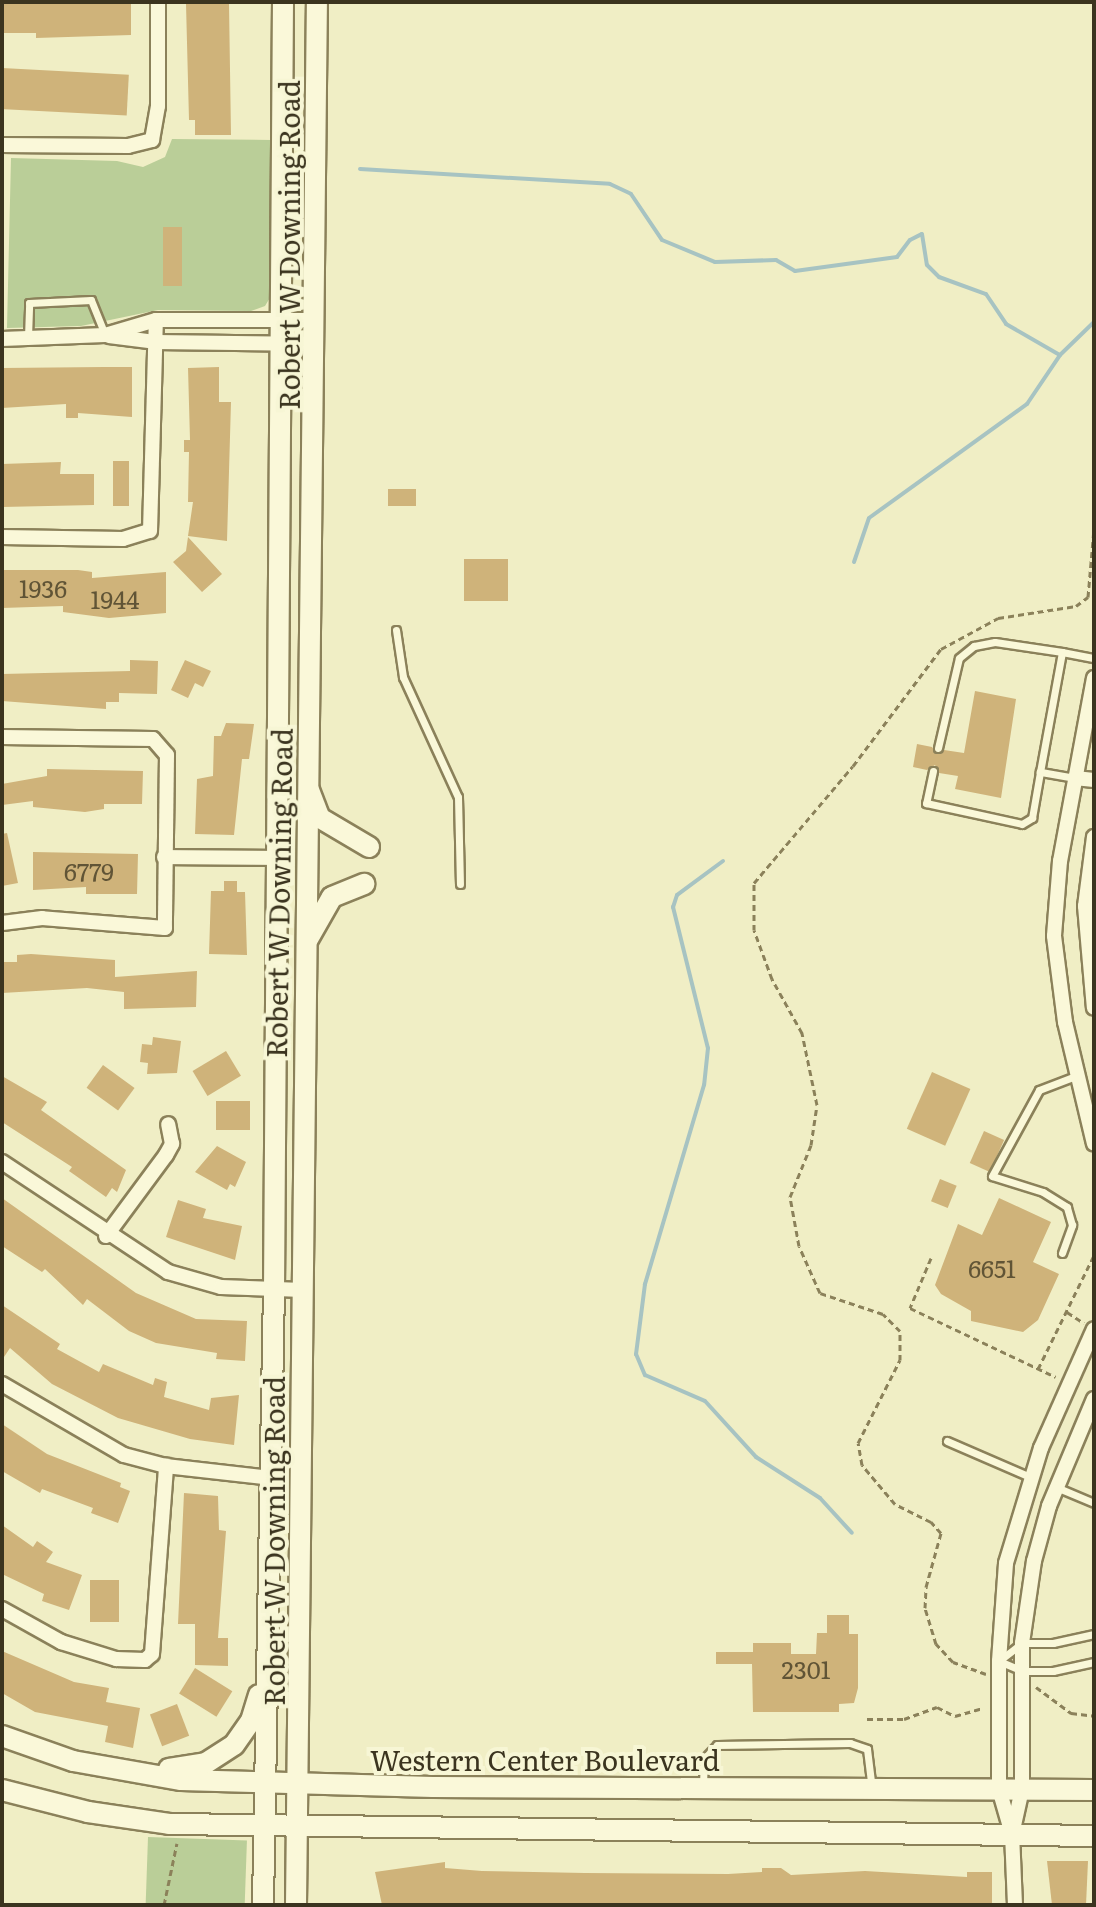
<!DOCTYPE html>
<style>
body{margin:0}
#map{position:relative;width:1096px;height:1907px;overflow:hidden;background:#f0eec5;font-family:Literata,serif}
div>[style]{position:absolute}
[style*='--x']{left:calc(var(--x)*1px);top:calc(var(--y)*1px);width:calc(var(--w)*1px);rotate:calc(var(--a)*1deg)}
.green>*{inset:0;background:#bace98;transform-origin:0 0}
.stream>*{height:4px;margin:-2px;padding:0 2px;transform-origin:2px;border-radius:2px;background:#a7c3c2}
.building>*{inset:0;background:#cfb37a;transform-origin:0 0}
.path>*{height:3px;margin-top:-1.5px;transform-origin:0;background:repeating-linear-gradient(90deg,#8b815a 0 6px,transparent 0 10px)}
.roads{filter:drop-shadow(2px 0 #8b815a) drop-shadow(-2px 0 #8b815a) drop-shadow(0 2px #8b815a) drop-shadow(0 -2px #8b815a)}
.lane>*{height:7px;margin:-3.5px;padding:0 3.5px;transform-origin:3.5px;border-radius:3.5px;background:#faf8d9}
.street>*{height:14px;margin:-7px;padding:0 7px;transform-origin:7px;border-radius:7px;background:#faf8d9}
.secondary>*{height:20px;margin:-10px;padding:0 10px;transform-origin:10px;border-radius:10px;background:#faf8d9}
span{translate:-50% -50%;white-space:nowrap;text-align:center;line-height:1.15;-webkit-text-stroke:8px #f7f6d5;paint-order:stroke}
.number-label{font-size:24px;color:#605436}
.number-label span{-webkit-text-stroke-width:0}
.street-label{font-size:28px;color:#3b341f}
.frame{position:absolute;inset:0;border:4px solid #3b341f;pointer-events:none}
</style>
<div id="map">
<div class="green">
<div style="clip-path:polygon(172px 139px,272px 140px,271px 296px,265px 306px,251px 311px,158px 310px,81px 326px,7px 328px,11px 158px,117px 161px,143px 167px,165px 157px)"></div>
<div style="left:148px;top:1837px;width:99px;height:68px;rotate:2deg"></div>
</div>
<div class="stream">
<div style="--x:360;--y:169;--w:250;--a:3.4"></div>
<div style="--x:610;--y:184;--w:23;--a:25"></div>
<div style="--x:631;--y:194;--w:55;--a:56"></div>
<div style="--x:662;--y:240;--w:57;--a:22.5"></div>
<div style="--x:715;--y:262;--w:61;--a:-1.9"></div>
<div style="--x:776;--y:260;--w:22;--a:30"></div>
<div style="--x:795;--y:271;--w:103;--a:-7.8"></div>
<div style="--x:897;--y:257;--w:21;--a:-53"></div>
<div style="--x:910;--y:240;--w:13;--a:-27"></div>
<div style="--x:922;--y:234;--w:31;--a:81"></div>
<div style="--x:927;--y:265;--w:17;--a:45"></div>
<div style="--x:939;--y:277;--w:50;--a:19.9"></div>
<div style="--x:986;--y:294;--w:36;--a:56"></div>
<div style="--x:1006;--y:324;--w:62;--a:29.9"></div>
<div style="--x:854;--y:562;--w:46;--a:-71.2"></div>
<div style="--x:869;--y:518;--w:195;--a:-35.8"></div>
<div style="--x:1027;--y:404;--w:59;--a:-56"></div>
<div style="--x:1060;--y:355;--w:47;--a:-44.1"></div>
<div style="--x:723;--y:861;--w:57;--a:143.5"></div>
<div style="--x:677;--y:895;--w:13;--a:108"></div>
<div style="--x:673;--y:907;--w:145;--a:76.1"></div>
<div style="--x:708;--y:1048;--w:37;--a:96"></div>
<div style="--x:704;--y:1085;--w:208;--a:106.5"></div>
<div style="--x:645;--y:1284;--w:71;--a:97.3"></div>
<div style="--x:636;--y:1354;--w:23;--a:67"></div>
<div style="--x:645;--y:1375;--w:65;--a:23.4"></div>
<div style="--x:705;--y:1401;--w:76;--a:47.7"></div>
<div style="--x:756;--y:1457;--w:76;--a:32.6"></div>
<div style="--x:820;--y:1498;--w:47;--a:47.6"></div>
</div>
<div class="building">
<div style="clip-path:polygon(2px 2px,131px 2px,131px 35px,36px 38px,36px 33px,2px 33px)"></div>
<div style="clip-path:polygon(186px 4px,229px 4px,231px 135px,195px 135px,195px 120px,189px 120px)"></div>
<div style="left:2px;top:68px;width:127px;height:41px;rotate:3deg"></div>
<div style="left:163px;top:227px;width:19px;height:59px"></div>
<div style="clip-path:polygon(104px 367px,132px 367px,132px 417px,78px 413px,78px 418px,66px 418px,66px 404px,2px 408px,2px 368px)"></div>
<div style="clip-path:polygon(219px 367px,219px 402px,231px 402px,227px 541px,188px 536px,193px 502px,188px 502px,189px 452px,184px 452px,184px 440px,190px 440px,188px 368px)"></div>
<div style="left:113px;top:461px;width:16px;height:45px"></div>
<div style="clip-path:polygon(61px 462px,60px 474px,94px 474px,94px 505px,2px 507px,2px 464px)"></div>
<div style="left:388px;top:489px;width:28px;height:17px"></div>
<div style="clip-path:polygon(188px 537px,222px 574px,202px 592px,173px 562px,186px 551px)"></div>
<div style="left:464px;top:559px;width:44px;height:42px"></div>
<div style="clip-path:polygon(2px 570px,78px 570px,92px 572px,92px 578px,166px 572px,166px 613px,109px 618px,63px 612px,63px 606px,2px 608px)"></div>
<div style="clip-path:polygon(130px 660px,158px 661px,157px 694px,119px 693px,119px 702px,106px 702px,106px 709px,2px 701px,2px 674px,130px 671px)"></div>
<div style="clip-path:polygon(185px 660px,211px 671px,203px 687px,195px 683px,188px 698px,171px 690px)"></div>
<div style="clip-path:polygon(975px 691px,1016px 699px,1001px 798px,955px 789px,958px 776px,939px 773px,935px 765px,927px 770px,913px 767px,917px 744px,932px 747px,937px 754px,944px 750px,964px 753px)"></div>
<div style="clip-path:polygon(226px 723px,254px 724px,249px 759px,242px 759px,234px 835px,195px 834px,197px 779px,213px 776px,214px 736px,221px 736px)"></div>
<div style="clip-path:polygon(47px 769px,143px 771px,142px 804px,104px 804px,104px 809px,85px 812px,33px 807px,33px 801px,2px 805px,2px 784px,47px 776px)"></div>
<div style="clip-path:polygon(7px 833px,18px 883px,2px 886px,2px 834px)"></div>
<div style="clip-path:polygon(33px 852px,138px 854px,137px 894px,86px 894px,86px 887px,33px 890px)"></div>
<div style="clip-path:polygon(224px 881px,237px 881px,237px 892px,245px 892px,247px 955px,209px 954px,211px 891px,224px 891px)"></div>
<div style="clip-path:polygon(31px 954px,115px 960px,115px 977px,197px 971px,196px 1007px,124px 1009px,124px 992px,87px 988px,2px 993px,2px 962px,17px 962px,17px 955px)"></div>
<div style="clip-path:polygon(153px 1037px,181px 1041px,177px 1073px,147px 1074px,148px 1063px,140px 1062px,142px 1044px,152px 1045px)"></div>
<div style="left:226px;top:1051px;width:29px;height:39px;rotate:59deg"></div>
<div style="left:103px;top:1065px;width:39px;height:28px;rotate:36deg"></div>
<div style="left:932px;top:1072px;width:42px;height:62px;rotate:24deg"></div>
<div style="clip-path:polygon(2px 1076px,47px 1102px,41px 1110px,126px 1170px,117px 1192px,112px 1188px,106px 1197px,69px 1171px,72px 1167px,2px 1122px)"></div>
<div style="left:216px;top:1101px;width:34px;height:29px"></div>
<div style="left:984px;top:1131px;width:22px;height:35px;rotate:24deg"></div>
<div style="clip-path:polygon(217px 1146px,246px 1162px,235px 1187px,230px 1184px,227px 1190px,195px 1172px)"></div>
<div style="left:940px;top:1179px;width:18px;height:24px;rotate:22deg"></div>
<div style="clip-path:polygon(2px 1198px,136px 1293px,196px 1319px,247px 1321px,245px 1361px,216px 1359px,217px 1353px,156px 1343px,129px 1331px,87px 1299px,83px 1305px,45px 1269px,42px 1272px,2px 1246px)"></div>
<div style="clip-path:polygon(999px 1198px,1051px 1222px,1033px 1262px,1059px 1274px,1038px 1320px,1023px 1332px,971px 1321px,971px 1311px,941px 1294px,935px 1285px,958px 1224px,982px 1235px)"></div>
<div style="clip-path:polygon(178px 1200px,206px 1209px,203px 1218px,242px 1226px,235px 1260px,166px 1237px)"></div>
<div style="clip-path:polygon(2px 1305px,60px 1344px,57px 1349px,99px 1372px,103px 1364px,153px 1385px,155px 1378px,167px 1382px,164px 1397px,209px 1410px,211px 1398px,239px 1395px,234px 1445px,190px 1439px,118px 1418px,52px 1384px,10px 1348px,2px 1360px)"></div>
<div style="clip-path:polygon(2px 1424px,47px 1454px,121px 1483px,120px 1487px,130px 1491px,118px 1523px,91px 1513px,93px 1508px,42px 1489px,40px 1493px,2px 1471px)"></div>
<div style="clip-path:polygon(184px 1493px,218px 1496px,219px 1530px,226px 1531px,218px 1638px,228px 1638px,228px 1666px,195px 1665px,195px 1624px,178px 1624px)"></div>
<div style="clip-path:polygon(2px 1525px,33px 1547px,37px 1541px,53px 1552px,46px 1562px,82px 1575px,69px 1610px,42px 1601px,44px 1594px,2px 1574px)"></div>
<div style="left:90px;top:1580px;width:29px;height:42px"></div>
<div style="clip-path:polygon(827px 1615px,849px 1615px,849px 1634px,858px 1634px,858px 1688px,854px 1703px,839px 1704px,839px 1712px,753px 1712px,752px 1664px,716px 1664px,716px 1652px,753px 1652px,753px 1643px,791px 1643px,791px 1654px,816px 1654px,817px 1633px,827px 1633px)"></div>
<div style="clip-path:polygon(2px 1651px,74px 1682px,109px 1688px,106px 1702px,140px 1708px,133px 1748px,105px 1742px,108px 1726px,35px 1712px,2px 1693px)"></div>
<div style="left:195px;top:1668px;width:44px;height:30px;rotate:32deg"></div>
<div style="left:177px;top:1704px;width:34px;height:29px;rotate:69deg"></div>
<div style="clip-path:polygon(1047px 1861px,1088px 1861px,1086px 1905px,1052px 1905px)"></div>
<div style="clip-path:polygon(445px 1862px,445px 1868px,482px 1871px,585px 1873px,728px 1874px,762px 1872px,762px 1868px,781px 1868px,791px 1875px,865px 1871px,967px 1877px,967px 1872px,992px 1872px,992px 1905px,382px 1905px,375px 1872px)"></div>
</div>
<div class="path">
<div style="--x:931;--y:1258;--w:54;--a:112.8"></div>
<div style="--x:910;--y:1308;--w:161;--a:25.3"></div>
<div style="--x:1067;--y:1312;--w:20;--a:33"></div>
<div style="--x:1038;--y:1369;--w:127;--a:-63.8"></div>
<div style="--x:986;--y:1674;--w:35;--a:-160"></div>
<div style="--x:953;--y:1662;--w:25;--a:-133"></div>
<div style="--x:936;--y:1644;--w:38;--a:-107"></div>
<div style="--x:925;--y:1608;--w:21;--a:-87"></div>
<div style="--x:926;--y:1587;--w:56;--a:-74.5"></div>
<div style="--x:941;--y:1533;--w:15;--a:-132"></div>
<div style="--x:931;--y:1522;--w:40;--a:-153.4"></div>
<div style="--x:895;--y:1504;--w:51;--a:-130.2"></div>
<div style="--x:862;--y:1465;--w:22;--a:-100"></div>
<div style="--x:858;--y:1443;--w:93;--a:-63.2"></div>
<div style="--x:900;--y:1360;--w:29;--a:-90"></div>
<div style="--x:900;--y:1331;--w:24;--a:-135"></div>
<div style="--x:883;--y:1314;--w:66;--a:-161.6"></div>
<div style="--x:820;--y:1293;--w:51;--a:-114.1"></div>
<div style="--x:799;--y:1246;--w:50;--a:-100.4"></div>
<div style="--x:790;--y:1197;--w:56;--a:-68"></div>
<div style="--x:811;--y:1145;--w:40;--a:-81.5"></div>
<div style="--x:817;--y:1105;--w:74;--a:-101.8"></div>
<div style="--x:802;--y:1033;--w:62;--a:-119.1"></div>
<div style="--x:772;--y:979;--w:52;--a:-110.2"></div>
<div style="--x:754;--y:930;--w:47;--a:-90"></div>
<div style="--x:754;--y:883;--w:153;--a:-49.8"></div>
<div style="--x:853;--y:766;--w:146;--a:-53.1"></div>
<div style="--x:941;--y:649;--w:65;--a:-28.5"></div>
<div style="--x:998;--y:618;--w:79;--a:-8.7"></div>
<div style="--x:1076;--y:606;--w:15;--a:-37"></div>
<div style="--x:1088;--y:597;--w:68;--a:-85"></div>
<div style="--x:1036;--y:1687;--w:44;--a:36.6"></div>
<div style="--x:1071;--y:1713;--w:23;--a:7"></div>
<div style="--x:867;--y:1719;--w:37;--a:0"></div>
<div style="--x:904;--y:1719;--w:35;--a:-20"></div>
<div style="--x:937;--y:1707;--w:20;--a:27"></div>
<div style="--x:955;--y:1716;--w:29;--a:-16"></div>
<div style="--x:164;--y:1905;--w:63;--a:-78.2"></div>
</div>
<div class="roads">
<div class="lane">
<div style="--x:28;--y:337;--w:34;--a:-88"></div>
<div style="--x:29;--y:303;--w:62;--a:-2.8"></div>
<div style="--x:91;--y:300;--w:38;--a:68"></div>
<div style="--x:396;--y:630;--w:48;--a:81.5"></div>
<div style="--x:403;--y:677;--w:132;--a:65.4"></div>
<div style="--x:458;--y:797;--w:87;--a:88.7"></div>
<div style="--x:938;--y:748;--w:92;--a:-76.9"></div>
<div style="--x:959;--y:658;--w:19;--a:-39"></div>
<div style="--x:974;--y:646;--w:21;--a:-11"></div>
<div style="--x:995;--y:642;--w:68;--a:8.5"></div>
<div style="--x:933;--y:771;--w:33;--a:102"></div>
<div style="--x:926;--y:803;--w:98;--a:12.3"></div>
<div style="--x:1022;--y:824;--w:12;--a:-31"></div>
<div style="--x:1032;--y:818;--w:47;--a:-80.1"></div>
<div style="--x:1075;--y:778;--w:36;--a:-170"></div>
<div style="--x:1040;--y:772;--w:122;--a:-79.6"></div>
<div style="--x:1062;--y:652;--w:33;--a:11"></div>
<div style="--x:1062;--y:1253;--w:30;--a:-70"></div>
<div style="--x:1072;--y:1225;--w:19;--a:-106"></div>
<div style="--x:1067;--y:1207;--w:28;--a:-148"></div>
<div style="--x:1043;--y:1192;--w:53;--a:-162.6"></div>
<div style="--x:992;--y:1176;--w:98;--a:-61.3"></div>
<div style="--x:1039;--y:1090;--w:42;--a:-21"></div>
<div style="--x:947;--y:1441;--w:90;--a:23.4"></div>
<div style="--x:1056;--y:1487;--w:41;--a:22.8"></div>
<div style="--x:1094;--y:1634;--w:42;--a:167.6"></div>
<div style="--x:1053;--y:1643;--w:31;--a:180"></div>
<div style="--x:1022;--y:1643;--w:29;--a:142"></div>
<div style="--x:999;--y:1661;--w:25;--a:23"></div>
<div style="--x:1022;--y:1671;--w:31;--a:0"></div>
<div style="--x:1053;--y:1671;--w:42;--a:-12.4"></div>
<div style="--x:703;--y:1785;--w:26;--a:-88"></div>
<div style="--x:704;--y:1759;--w:19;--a:-47"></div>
<div style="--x:717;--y:1745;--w:133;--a:-0.9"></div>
<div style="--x:850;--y:1743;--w:18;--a:19"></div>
<div style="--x:867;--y:1749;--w:38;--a:83"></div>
</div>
<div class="street">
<div style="--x:2;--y:145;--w:126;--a:0.5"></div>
<div style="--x:128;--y:146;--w:25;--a:-14"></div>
<div style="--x:152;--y:140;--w:35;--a:-80"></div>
<div style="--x:158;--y:106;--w:104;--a:-90"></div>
<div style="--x:109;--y:336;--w:46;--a:7.4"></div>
<div style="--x:155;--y:342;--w:160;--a:0.7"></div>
<div style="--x:2;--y:339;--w:103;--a:-2.2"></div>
<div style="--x:105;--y:335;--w:53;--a:-16.4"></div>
<div style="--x:156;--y:320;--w:159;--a:0"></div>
<div style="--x:2;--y:537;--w:121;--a:0.9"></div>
<div style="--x:123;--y:539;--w:28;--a:-17"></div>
<div style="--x:150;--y:531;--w:211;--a:-88.4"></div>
<div style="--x:1094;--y:678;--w:186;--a:100.5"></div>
<div style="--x:1060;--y:861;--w:75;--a:94.6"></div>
<div style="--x:1054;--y:936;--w:87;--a:82.7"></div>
<div style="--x:1065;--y:1022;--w:125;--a:76.6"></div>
<div style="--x:2;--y:737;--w:151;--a:0.8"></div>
<div style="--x:153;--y:739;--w:21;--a:49"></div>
<div style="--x:167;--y:755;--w:173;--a:90.7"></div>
<div style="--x:165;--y:928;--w:123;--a:-175.4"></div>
<div style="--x:42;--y:918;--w:40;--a:172.9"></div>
<div style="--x:1075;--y:778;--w:19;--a:6"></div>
<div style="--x:1094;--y:837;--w:70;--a:97.4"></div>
<div style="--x:1085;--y:906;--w:102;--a:85"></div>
<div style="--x:164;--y:857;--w:113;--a:0.5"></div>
<div style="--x:2;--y:1162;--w:199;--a:33.5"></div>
<div style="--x:168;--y:1272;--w:55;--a:15.8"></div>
<div style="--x:221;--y:1287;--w:82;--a:2.1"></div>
<div style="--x:106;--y:1236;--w:101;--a:-53.5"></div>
<div style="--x:166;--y:1155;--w:13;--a:-61"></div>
<div style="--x:172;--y:1144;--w:20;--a:-101"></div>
<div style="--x:2;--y:1384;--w:141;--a:30.2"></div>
<div style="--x:124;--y:1455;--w:43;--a:14.7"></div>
<div style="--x:166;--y:1466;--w:107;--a:6.5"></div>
<div style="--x:2;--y:1609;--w:68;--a:29.2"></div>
<div style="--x:61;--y:1642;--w:58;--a:17.2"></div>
<div style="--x:116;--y:1659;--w:29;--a:2"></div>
<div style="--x:145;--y:1660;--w:9;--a:-41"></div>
<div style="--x:152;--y:1654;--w:189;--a:-85.7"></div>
<div style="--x:1013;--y:1830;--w:42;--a:-77.6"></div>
<div style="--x:1022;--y:1789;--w:146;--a:-90"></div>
<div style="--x:1022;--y:1643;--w:83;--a:-81.7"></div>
<div style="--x:1034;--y:1561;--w:57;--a:-74.7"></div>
<div style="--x:1049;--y:1506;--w:116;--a:-67.2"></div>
<div style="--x:1015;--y:1905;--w:71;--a:-92.4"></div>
<div style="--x:1012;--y:1834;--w:47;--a:-106.1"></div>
<div style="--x:999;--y:1789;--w:128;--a:-90"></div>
<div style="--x:999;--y:1661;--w:98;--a:-85.9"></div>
<div style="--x:1006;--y:1563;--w:120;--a:-73.1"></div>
<div style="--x:1041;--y:1448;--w:130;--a:-66"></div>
</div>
<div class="secondary">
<div style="--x:309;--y:790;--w:30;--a:69"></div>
<div style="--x:320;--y:818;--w:57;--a:30.6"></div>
<div style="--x:308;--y:939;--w:48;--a:-60.3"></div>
<div style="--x:332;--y:897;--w:35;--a:-22"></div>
<div style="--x:2;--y:1736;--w:75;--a:19.4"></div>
<div style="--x:73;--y:1761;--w:110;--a:10"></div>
<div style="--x:181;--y:1780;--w:252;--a:1.6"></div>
<div style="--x:433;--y:1787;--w:661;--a:0.26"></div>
<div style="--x:169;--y:1769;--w:37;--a:-9"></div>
<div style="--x:206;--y:1763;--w:33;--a:-33"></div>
<div style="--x:234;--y:1745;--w:29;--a:-55"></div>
<div style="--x:251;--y:1721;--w:27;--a:-73"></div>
<div style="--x:2;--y:1790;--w:89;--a:14.3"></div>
<div style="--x:88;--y:1812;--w:82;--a:8.4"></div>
<div style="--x:169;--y:1824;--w:925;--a:0.74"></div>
<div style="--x:263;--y:1905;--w:615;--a:-88.98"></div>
<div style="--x:274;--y:1290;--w:1288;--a:-89.6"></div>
<div style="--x:296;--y:1905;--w:1903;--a:-89.37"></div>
</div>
</div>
<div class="number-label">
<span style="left:43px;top:588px">1936</span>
<span style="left:115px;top:599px">1944</span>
<span style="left:89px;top:871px">6779</span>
<span style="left:992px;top:1268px">6651</span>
<span style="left:806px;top:1669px">2301</span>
</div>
<div class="street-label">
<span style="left:288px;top:245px;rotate:-90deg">Robert W Downing Road</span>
<span style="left:278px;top:893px;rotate:-89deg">Robert W Downing Road</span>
<span style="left:273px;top:1541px;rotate:-90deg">Robert W Downing Road</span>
<span style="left:545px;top:1759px">Western Center Boulevard</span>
</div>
<div class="frame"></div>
</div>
